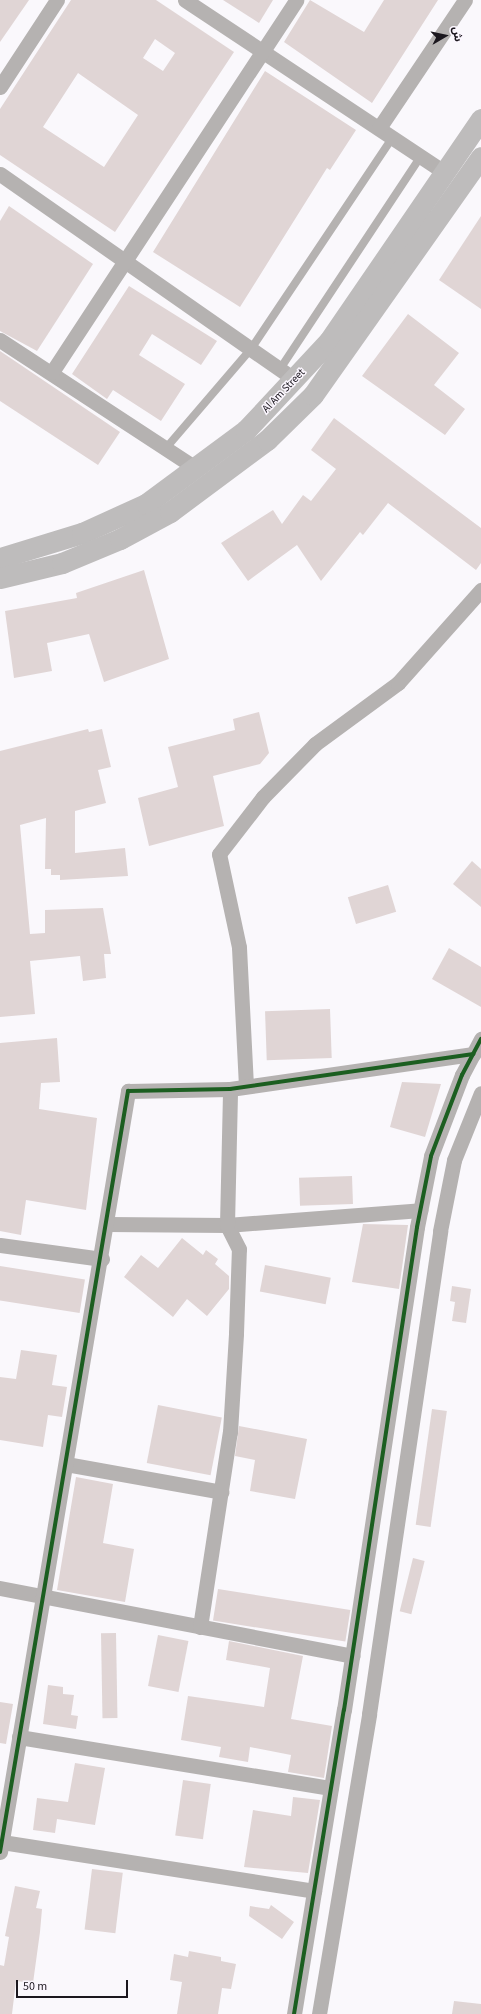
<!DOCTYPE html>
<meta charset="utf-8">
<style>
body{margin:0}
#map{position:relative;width:481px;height:2014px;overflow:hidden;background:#faf8fc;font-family:"Source Sans 3","Noto Sans Arabic",sans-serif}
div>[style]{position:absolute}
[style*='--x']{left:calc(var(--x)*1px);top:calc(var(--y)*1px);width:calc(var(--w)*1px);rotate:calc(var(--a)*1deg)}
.building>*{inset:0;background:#e0d5d5;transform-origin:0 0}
.service>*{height:8px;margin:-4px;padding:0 4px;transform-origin:4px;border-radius:4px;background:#b5b2b1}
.minor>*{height:15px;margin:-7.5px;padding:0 7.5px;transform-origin:7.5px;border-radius:7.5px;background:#b5b2b1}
.secondary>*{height:21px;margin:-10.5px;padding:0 10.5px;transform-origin:10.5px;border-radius:10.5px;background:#bebcbc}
.cycleway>*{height:4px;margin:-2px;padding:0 2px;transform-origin:2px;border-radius:2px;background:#1b5e20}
span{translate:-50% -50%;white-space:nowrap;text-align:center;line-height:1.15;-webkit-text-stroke:3px #fbf6fe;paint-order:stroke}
.street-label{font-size:11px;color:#1b171e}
.north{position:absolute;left:425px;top:16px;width:40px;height:40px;-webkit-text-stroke:3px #fbf6fe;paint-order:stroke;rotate:81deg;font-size:11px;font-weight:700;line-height:16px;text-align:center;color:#1b171e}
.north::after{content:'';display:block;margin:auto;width:14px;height:18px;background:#1b171e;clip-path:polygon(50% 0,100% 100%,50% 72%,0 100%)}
.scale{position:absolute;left:16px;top:1980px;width:112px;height:18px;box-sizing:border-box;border:2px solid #1b171e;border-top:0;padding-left:5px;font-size:12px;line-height:14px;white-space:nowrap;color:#1b171e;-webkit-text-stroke:3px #fbf6fe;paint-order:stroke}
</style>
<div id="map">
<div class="building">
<div style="clip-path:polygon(0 0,29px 0,0 42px)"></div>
<div style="clip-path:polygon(evenodd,71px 0,156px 0,234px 52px,115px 232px,0 155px,0 109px,71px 0,155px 39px,175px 53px,163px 71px,143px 58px,155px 39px,71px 0,78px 73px,138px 115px,104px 167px,43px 127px,78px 73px)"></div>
<div style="clip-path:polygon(223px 0,273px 0,259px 23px)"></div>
<div style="clip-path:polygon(310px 0,364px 32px,384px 0,438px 0,372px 103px,284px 42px)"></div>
<div style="clip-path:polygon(265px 71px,356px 130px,330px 170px,327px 168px,240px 307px,153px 252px)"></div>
<div style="clip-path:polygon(9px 206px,93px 264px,37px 351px,0 331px,0 221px)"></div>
<div style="clip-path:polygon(481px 216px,481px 309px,439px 280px)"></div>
<div style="clip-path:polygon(129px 286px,217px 341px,201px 365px,152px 334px,139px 355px,185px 384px,161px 421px,113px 390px,107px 399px,72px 374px)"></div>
<div style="clip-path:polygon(408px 314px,459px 353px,434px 385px,465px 409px,445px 435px,362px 376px)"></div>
<div style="clip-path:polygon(0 351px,120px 432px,98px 465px,0 401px)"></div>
<div style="clip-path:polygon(334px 418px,481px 528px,481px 563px,476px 570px,388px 503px,363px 535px,360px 532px,321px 581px,297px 545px,248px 581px,221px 543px,273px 510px,282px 524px,303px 495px,311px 501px,336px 469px,311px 450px)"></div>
<div style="clip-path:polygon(144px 570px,169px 659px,104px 682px,89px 634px,47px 643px,52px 671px,14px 678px,5px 611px,77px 598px,76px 593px)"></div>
<div style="clip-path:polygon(259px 712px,269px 753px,260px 764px,213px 776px,224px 826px,149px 846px,138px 798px,178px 787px,168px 747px,235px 730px,233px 719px)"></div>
<div style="clip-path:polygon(88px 729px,89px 732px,102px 729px,111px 767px,98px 770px,106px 803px,75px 811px,75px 853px,125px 848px,128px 876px,60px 880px,60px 875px,51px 875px,51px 869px,45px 869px,46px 818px,20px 825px,30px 934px,45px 933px,45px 910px,103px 908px,111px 954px,104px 954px,106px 978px,83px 981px,80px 956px,30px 961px,35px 1014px,0 1017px,0 751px)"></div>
<div style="clip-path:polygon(472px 861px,481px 869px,481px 907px,453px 884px)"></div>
<div style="left:388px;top:885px;width:28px;height:42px;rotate:73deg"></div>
<div style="clip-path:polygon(449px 948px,481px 967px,481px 1007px,432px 979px)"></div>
<div style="left:330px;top:1009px;width:49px;height:65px;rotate:88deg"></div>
<div style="clip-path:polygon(57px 1038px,60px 1082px,41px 1083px,39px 1109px,97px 1118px,86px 1210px,26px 1200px,21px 1235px,0 1231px,0 1043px)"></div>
<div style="clip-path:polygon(402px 1082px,441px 1084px,425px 1137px,390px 1127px)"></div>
<div style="left:352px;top:1176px;width:28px;height:53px;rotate:88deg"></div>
<div style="clip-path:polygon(363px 1224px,408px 1225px,399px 1289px,352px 1282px)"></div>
<div style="clip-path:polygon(182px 1238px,203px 1255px,206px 1250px,218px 1259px,215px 1264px,229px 1276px,229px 1289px,207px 1316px,187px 1299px,173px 1317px,124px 1277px,141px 1255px,158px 1268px)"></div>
<div style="left:265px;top:1265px;width:67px;height:27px;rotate:11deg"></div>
<div style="left:0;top:1266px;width:86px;height:34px;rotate:9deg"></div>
<div style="clip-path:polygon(452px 1286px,471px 1289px,466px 1323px,452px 1321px,455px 1302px,450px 1301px)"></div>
<div style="clip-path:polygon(21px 1350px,57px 1355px,52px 1385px,67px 1387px,62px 1417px,48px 1415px,43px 1447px,0 1440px,0 1377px,16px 1379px)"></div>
<div style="left:158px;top:1405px;width:65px;height:59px;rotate:11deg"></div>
<div style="left:432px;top:1409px;width:15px;height:117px;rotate:8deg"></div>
<div style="clip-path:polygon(239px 1426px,307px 1439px,295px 1499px,250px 1491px,255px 1460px,235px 1456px)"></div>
<div style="clip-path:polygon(76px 1477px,113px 1484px,103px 1543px,134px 1549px,125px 1602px,57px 1590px)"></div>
<div style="left:413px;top:1558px;width:12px;height:55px;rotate:14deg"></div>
<div style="left:218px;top:1589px;width:134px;height:32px;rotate:9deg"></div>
<div style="left:116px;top:1633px;width:85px;height:15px;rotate:89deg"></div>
<div style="left:158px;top:1635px;width:31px;height:52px;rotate:11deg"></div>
<div style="clip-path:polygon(229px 1641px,303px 1656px,291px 1719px,332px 1726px,324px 1778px,288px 1772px,291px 1755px,250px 1747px,248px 1762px,219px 1757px,221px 1747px,181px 1740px,188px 1696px,264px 1707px,270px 1668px,226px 1660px)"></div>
<div style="clip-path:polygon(48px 1685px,63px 1687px,63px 1694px,74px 1695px,71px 1715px,78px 1716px,76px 1729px,43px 1724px)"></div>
<div style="clip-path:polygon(0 1702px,13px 1704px,6px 1744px,0 1743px)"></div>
<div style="clip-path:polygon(75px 1763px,105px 1768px,95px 1825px,57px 1819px,55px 1833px,33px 1830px,37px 1798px,68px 1802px)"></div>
<div style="left:183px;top:1780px;width:28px;height:56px;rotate:8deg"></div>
<div style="clip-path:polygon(293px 1797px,320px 1800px,308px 1873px,244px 1867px,253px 1810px,291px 1816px)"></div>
<div style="left:92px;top:1869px;width:31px;height:61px;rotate:7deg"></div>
<div style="clip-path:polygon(15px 1886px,40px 1891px,36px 1908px,42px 1909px,40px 1932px,33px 1983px,16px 1981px,12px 2014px,0 2014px,0 1965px,4px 1966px,9px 1937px,5px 1936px)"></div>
<div style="clip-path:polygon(271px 1905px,294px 1922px,282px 1939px,249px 1916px,250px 1906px,269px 1909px)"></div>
<div style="clip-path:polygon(189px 1951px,221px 1957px,221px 1961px,236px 1964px,231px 1989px,222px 1988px,218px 2014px,177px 2014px,182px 1982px,170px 1980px,174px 1954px,188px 1957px)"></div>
<div style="clip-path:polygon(454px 2001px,481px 2004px,481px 2014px,452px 2014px)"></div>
</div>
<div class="service">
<div style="--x:280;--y:369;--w:255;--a:-56.5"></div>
<div style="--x:166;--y:448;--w:130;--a:-49.4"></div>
<div style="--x:251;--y:349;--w:255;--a:-56.2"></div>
</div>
<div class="minor">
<div style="--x:185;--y:0;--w:311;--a:33.6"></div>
<div style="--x:0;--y:87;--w:104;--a:-56.8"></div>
<div style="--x:379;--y:128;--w:154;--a:-56.1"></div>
<div style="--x:0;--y:174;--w:360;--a:34.9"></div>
<div style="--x:0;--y:340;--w:235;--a:33.2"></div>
<div style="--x:52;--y:372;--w:445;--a:-56.7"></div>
<div style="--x:246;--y:1086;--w:139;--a:-92.9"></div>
<div style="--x:239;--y:947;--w:95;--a:-102.1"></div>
<div style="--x:219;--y:854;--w:72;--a:-52.3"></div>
<div style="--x:263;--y:797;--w:74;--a:-45.5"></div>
<div style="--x:315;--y:744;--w:103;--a:-36.3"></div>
<div style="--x:398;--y:683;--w:125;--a:-48.3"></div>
<div style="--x:108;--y:1224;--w:119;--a:0.5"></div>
<div style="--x:227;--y:1225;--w:194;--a:-4.4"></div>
<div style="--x:0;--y:1245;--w:103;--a:7.8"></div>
<div style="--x:66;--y:1464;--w:158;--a:10.2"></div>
<div style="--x:0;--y:1588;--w:359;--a:10.9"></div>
<div style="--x:200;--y:1627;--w:197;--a:-81.3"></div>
<div style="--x:230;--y:1432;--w:99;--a:-86.5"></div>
<div style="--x:236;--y:1333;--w:84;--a:-88"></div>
<div style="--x:239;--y:1249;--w:27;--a:-117"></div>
<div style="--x:227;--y:1225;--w:136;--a:-88.7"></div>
<div style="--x:19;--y:1737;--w:316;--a:9.3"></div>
<div style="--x:2;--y:1842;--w:316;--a:8.9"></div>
<div style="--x:0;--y:1852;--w:772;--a:-80.45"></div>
<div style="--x:128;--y:1091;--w:102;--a:-1.1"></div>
<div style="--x:230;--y:1089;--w:246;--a:-8.2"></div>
<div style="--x:294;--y:2014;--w:308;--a:-80.7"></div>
<div style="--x:344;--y:1710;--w:488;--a:-81.4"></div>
<div style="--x:417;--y:1227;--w:72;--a:-78.8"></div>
<div style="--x:431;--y:1156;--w:87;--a:-69.1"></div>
<div style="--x:462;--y:1075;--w:41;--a:-62.2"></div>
<div style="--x:319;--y:2014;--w:304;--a:-80.5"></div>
<div style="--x:369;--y:1714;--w:488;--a:-81.6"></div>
<div style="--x:440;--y:1231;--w:72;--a:-78.8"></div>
<div style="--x:454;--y:1160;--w:72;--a:-68.1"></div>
</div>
<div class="secondary">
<div style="--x:0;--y:558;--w:86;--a:-17"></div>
<div style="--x:82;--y:533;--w:70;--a:-24.4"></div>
<div style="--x:146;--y:504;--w:124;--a:-36.5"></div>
<div style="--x:246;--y:430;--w:122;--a:-47"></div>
<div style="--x:329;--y:341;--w:269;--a:-55.6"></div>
<div style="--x:0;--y:578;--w:64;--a:-13.6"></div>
<div style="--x:62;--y:563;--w:63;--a:-22.5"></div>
<div style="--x:120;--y:539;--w:57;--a:-28.4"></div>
<div style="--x:170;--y:512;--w:121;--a:-36.6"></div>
<div style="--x:267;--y:440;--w:64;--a:-44.4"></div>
<div style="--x:313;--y:395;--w:291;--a:-54.8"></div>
</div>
<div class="cycleway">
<div style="--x:0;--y:1852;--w:772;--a:-80.45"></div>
<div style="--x:128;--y:1091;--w:102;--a:-1.1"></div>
<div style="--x:230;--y:1089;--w:246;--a:-8.2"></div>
<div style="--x:294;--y:2014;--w:308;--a:-80.7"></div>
<div style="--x:344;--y:1710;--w:488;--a:-81.4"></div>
<div style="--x:417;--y:1227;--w:72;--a:-78.8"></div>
<div style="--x:431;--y:1156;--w:87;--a:-69.1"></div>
<div style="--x:462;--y:1075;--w:41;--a:-62.2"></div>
</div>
<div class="street-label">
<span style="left:284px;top:391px;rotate:-46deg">Al Am Street</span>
</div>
<div class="north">ش</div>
<div class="scale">50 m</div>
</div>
